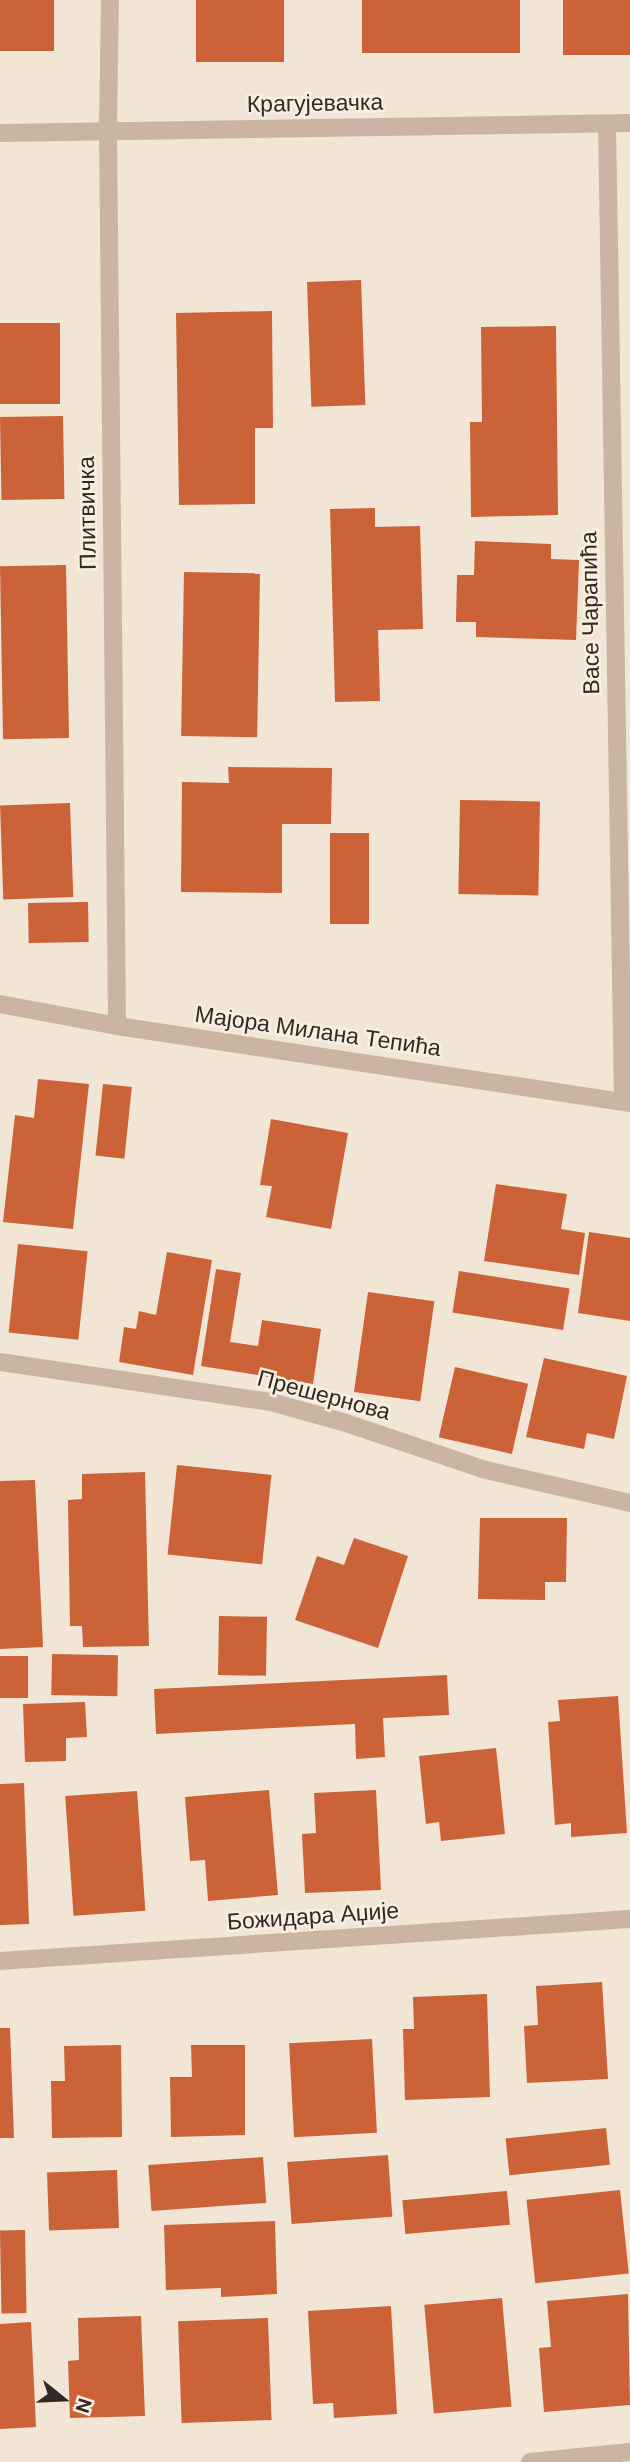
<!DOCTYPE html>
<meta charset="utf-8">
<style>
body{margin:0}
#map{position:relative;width:630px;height:2462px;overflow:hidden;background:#f1e5d5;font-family:"DM Sans",sans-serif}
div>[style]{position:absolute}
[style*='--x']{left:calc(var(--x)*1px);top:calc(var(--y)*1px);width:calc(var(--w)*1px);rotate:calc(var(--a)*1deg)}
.building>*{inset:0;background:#cc6238;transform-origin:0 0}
.street>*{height:18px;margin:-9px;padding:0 9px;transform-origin:9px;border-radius:9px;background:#c9b5a1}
span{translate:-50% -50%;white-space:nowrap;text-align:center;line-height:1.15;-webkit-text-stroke:5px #f9efe1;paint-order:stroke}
.street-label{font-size:23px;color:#332924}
.north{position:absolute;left:28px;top:2364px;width:70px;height:70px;-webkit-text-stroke:5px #f9efe1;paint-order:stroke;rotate:108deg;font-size:19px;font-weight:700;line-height:28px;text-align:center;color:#332924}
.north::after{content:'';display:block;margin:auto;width:24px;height:32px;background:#332924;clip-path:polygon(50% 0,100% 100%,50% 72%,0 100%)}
</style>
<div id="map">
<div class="building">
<div style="left:0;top:0;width:54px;height:51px"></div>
<div style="left:196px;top:0;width:88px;height:62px"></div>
<div style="left:362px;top:0;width:158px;height:53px"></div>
<div style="left:563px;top:0;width:67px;height:55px"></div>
<div style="left:361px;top:280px;width:125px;height:54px;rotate:88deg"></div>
<div style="clip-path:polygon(272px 311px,273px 428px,255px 428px,255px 504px,179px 505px,176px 313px)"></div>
<div style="left:60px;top:323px;width:81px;height:60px;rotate:90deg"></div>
<div style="clip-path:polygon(556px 326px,558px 515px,471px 517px,470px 422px,482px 422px,481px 327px)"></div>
<div style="left:63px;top:416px;width:83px;height:63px;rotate:89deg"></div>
<div style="clip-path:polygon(375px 508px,375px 527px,420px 526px,423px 629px,378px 630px,380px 701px,335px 702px,330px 509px)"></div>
<div style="clip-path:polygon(475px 541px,551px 544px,551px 559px,579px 560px,576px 640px,476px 637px,476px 622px,456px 622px,457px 575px,474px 575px)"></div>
<div style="left:66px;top:565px;width:173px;height:66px;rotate:89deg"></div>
<div style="left:184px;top:572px;width:76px;height:164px;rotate:1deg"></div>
<div style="clip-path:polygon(228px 767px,332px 768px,331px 824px,282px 824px,282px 893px,181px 892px,182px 782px,229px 783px)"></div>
<div style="left:460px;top:800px;width:80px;height:94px;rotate:1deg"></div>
<div style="left:70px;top:803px;width:94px;height:70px;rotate:88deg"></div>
<div style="left:330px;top:833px;width:39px;height:91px"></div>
<div style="left:88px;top:902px;width:40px;height:60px;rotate:89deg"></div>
<div style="clip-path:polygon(38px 1079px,89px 1084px,73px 1229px,3px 1222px,15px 1115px,34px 1118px)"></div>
<div style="left:103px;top:1084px;width:29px;height:72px;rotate:6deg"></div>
<div style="clip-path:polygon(271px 1119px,348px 1133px,331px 1229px,266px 1217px,272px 1186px,260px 1185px)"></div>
<div style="clip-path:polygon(496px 1184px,567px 1194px,561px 1229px,585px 1233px,579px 1275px,484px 1261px)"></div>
<div style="clip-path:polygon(589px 1232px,630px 1238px,630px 1321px,578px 1313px)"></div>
<div style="left:18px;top:1244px;width:70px;height:89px;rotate:6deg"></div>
<div style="clip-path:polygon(167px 1252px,212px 1260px,193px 1375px,119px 1362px,124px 1327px,136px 1329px,139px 1311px,156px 1315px)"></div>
<div style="clip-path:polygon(216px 1269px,241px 1273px,230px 1342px,258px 1346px,262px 1320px,321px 1329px,313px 1384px,201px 1366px)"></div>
<div style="left:459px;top:1271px;width:112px;height:42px;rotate:9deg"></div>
<div style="left:368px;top:1292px;width:67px;height:101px;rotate:8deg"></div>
<div style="clip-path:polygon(544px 1358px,627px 1376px,614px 1439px,587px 1433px,584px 1449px,526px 1437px)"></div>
<div style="left:455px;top:1367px;width:75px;height:72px;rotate:13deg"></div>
<div style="left:177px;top:1465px;width:95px;height:90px;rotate:6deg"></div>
<div style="clip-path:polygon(145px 1472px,149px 1646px,83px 1647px,82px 1626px,70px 1626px,68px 1500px,82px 1499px,82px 1474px)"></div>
<div style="clip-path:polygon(35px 1480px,43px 1647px,0 1649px,0 1481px)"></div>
<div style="clip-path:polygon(480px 1518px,567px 1518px,566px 1582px,545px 1582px,545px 1600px,478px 1599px)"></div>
<div style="clip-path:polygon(354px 1538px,408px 1556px,378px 1648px,295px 1620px,317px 1556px,344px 1565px)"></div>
<div style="left:219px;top:1616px;width:48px;height:59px;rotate:1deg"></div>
<div style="left:52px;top:1654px;width:66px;height:41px;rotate:1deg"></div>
<div style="left:0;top:1656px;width:28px;height:42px"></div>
<div style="clip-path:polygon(447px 1675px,449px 1715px,383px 1718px,385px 1757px,356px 1759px,355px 1724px,156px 1734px,154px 1689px)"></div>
<div style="clip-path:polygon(618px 1696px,627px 1833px,571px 1837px,571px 1823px,555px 1825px,548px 1722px,560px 1721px,558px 1700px)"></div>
<div style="clip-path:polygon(85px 1702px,87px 1737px,66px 1738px,66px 1761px,25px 1762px,23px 1704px)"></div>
<div style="clip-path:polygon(496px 1748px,505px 1834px,441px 1841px,439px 1822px,426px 1824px,419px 1756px)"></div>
<div style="clip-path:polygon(24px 1783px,29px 1924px,0 1925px,0 1784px)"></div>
<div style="clip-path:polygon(269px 1790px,278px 1895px,208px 1901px,205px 1860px,190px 1861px,185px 1797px)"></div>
<div style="clip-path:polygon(376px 1790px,381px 1890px,305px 1893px,302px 1834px,316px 1833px,314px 1793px)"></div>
<div style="left:137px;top:1791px;width:120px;height:72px;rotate:86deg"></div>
<div style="clip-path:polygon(602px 1982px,608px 2079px,527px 2083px,524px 2026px,538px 2025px,536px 1986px)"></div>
<div style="clip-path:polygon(487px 1994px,490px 2097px,405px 2100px,403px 2029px,414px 2029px,413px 1997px)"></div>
<div style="clip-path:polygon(0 2028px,10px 2028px,14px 2138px,0 2138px)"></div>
<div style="left:372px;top:2039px;width:94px;height:83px;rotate:87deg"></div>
<div style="clip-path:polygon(121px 2045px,122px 2137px,52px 2138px,51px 2081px,65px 2081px,64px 2046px)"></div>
<div style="clip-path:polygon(191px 2045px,245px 2045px,245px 2135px,171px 2137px,170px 2077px,192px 2077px)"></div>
<div style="left:606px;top:2128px;width:37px;height:101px;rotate:84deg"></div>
<div style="left:388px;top:2155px;width:62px;height:101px;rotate:86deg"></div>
<div style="left:263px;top:2157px;width:46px;height:115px;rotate:86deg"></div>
<div style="left:117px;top:2170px;width:58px;height:70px;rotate:88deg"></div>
<div style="left:620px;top:2190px;width:84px;height:94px;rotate:84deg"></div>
<div style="left:507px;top:2191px;width:34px;height:105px;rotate:85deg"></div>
<div style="clip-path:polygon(275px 2221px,277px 2294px,221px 2297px,221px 2288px,166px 2290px,164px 2225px)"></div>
<div style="left:25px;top:2230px;width:83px;height:25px;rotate:89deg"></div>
<div style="clip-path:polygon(628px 2294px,630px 2405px,544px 2412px,539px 2348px,551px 2347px,547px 2301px)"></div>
<div style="left:502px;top:2298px;width:109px;height:78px;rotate:85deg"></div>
<div style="clip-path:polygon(391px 2306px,397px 2414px,334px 2418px,333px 2403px,313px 2404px,308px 2311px)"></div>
<div style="clip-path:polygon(141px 2316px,145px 2416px,70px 2418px,68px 2361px,79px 2360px,78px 2318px)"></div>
<div style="left:268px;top:2318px;width:102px;height:90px;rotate:88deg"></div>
<div style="clip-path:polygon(31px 2322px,36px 2427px,0 2429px,0 2324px)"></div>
</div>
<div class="street">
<div style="--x:110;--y:0;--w:131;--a:90.9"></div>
<div style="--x:108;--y:131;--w:895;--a:89.42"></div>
<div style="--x:607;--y:124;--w:978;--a:89.06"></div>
<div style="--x:0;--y:133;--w:630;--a:-0.91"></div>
<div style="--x:0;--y:1004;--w:119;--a:10.6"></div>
<div style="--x:117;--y:1026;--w:519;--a:8.54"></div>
<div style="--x:0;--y:1362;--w:274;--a:8.4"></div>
<div style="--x:271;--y:1402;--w:78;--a:15.6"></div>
<div style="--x:346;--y:1423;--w:148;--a:18.6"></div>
<div style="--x:486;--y:1470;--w:148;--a:12.9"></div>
<div style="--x:0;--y:1961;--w:631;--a:-3.81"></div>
<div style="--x:530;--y:2462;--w:100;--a:-5.7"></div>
</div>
<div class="street-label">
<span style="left:315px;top:103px;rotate:-1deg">Крагујевачка</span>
<span style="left:87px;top:513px;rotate:-91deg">Плитвичка</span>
<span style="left:590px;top:613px;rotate:-91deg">Васе Чарапића</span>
<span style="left:318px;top:1031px;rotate:8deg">Мајора Милана Тепића</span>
<span style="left:324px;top:1395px;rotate:15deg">Прешернова</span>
<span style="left:313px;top:1916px;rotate:-4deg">Божидара Аџије</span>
</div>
<div class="north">N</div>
</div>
